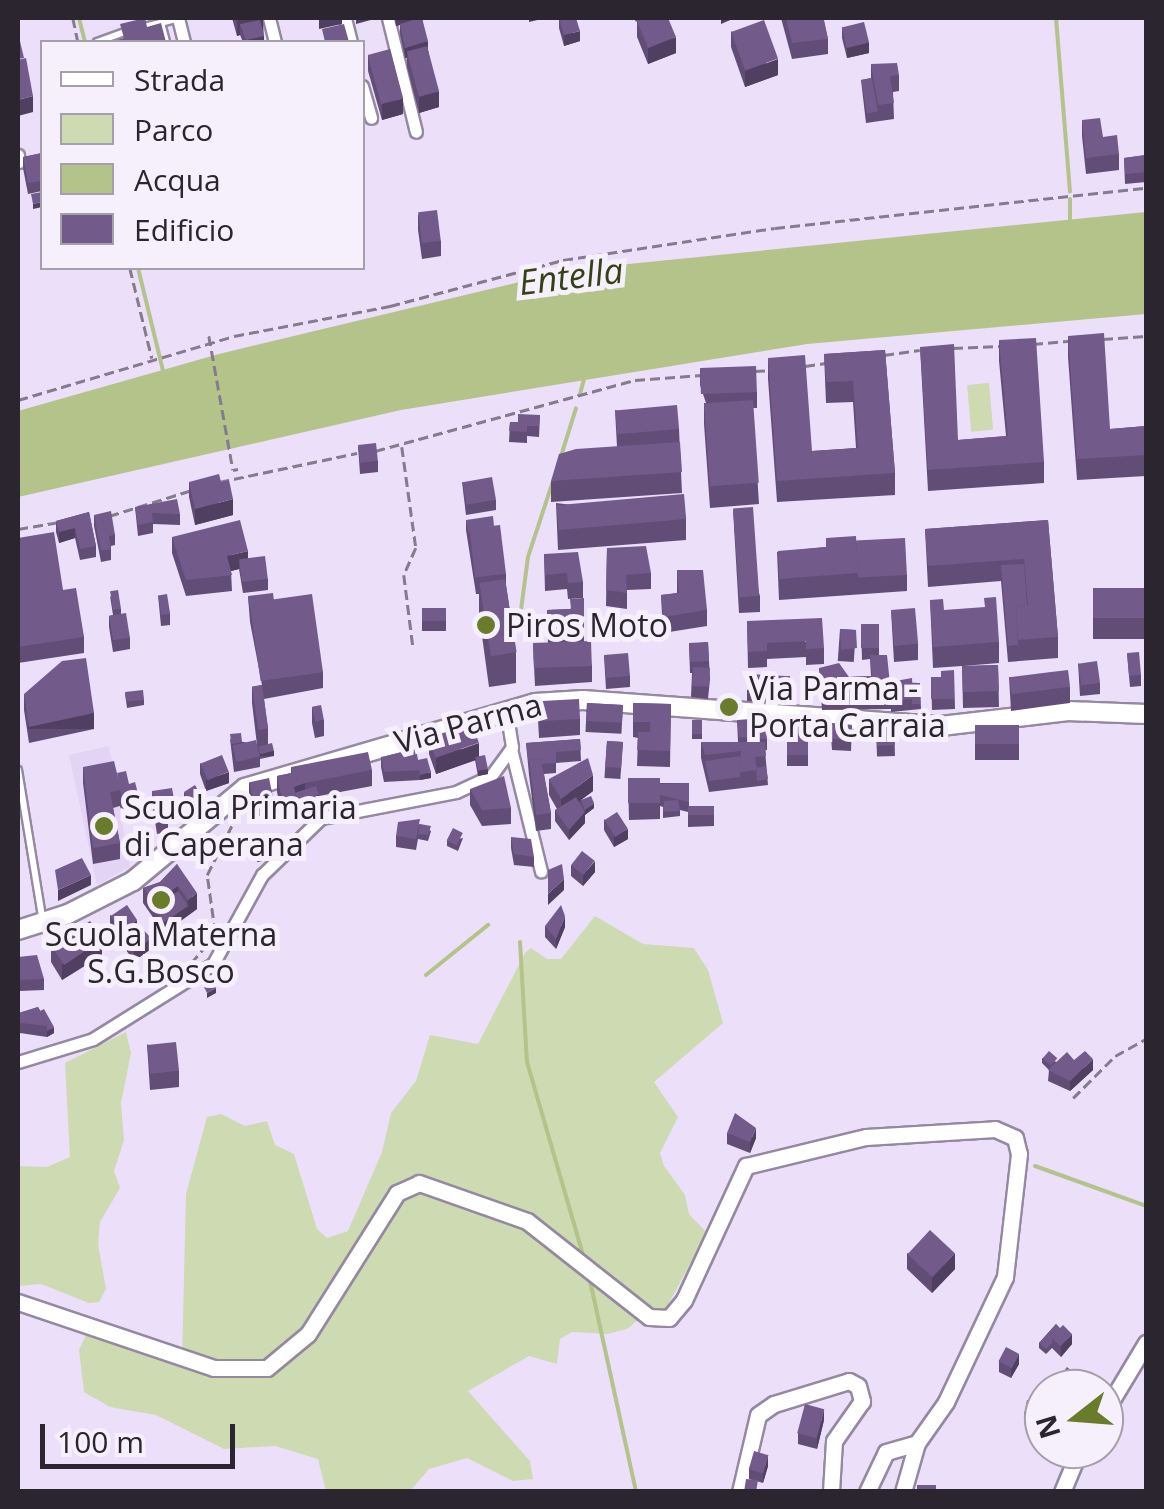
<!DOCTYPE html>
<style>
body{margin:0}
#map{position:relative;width:1164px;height:1509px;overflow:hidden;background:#ecdffa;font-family:"Open Sans",sans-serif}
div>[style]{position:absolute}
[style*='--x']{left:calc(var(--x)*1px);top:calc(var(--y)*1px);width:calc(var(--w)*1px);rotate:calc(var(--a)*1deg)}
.built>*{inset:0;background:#e3d3f4}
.green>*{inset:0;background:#cedab2;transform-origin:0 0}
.water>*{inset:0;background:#b3c389}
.stream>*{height:4px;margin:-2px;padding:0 2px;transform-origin:2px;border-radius:2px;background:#b3c389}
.path>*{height:2.5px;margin-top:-1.25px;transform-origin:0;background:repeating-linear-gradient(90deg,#847b8d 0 10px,transparent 0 15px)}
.roads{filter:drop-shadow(2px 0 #9589a1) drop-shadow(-2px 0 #9589a1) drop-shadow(0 2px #9589a1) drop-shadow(0 -2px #9589a1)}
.service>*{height:6px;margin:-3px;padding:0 3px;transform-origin:3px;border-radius:3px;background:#fff}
.minor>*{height:11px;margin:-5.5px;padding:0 5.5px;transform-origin:5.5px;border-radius:5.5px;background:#fff}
.tertiary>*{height:15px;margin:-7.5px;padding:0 7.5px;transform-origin:7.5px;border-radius:7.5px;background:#fff}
.primary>*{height:18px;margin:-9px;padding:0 9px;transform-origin:9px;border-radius:9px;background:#fff}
.path-bridge>*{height:2.5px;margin-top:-1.25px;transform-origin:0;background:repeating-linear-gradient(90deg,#847b8d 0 10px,transparent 0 15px)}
.wall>*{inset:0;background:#624d77;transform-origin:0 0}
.shaded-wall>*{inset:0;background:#503f61;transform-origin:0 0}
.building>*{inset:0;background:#725a8a;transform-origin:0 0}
.dots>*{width:28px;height:28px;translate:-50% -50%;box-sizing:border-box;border:5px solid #f5f0fb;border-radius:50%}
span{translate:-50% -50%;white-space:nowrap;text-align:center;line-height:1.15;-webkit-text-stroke:10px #f5f0fb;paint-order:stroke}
.poi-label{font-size:32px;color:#2a252f}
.left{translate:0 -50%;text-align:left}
.street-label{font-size:32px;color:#2a252f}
.water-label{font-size:35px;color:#364015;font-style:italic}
.frame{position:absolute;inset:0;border:20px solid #2a252f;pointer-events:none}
.legend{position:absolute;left:40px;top:40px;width:325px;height:230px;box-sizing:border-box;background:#f5f0fb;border:2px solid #a49fa9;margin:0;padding:12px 18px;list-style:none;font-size:30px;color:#2a252f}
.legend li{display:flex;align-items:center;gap:20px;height:50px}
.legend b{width:50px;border:2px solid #a49fa9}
.north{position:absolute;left:1024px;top:1369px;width:100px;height:100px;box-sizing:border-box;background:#f5f0fb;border:2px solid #a49fa9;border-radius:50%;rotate:253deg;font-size:28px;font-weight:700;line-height:40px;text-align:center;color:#2a252f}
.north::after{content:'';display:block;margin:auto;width:35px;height:45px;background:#6a7c2b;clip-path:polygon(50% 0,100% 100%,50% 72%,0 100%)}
.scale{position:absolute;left:40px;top:1424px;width:195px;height:45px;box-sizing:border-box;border:5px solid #2a252f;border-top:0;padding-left:12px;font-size:30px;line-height:35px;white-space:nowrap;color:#2a252f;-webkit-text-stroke:8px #f5f0fb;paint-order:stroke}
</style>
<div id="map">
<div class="built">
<div style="clip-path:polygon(109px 746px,130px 867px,97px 885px,69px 755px)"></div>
</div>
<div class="green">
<div style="left:989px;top:383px;width:47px;height:22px;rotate:85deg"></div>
<div style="clip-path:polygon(595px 916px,643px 944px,694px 948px,708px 970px,723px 1023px,654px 1082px,678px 1117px,660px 1153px,664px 1166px,685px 1195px,689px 1214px,707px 1233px,665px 1310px,651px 1309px,627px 1329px,607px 1334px,572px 1332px,560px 1339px,557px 1364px,529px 1356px,468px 1391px,530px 1461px,533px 1479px,513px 1481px,467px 1458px,429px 1469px,411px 1490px,326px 1491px,318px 1459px,275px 1446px,224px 1449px,156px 1415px,110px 1407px,84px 1392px,79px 1350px,86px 1335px,182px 1363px,186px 1194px,207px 1117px,221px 1114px,245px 1126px,267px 1121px,275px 1145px,294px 1154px,317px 1229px,327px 1238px,348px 1231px,382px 1152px,391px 1113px,416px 1081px,430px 1035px,478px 1044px,525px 953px,531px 948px,547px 959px,561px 959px)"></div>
<div style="clip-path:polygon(126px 1032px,131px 1053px,121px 1103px,124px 1140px,114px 1171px,120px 1188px,100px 1222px,98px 1244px,106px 1289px,99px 1302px,89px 1303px,41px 1284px,18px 1286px,18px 1166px,47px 1167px,70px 1157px,65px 1063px)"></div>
</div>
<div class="water">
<div style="clip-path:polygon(1146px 212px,1146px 314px,807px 344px,401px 410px,18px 497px,18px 411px,219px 354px,569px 270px)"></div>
</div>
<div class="stream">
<div style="--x:79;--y:18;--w:25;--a:76"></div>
<div style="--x:1056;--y:18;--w:174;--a:85.4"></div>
<div style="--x:1070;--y:224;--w:25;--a:-90"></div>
<div style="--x:138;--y:268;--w:110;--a:76.3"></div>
<div style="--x:580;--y:394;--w:16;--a:-75"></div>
<div style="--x:561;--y:456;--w:50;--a:-72.6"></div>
<div style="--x:521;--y:610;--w:53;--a:-82.5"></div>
<div style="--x:528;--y:557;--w:77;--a:-71.8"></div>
<div style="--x:520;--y:942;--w:120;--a:86.7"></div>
<div style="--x:527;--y:1062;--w:204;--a:73.8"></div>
<div style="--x:426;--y:975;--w:80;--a:-38.9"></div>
<div style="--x:1035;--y:1166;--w:118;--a:19.8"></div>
<div style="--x:589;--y:1276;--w:221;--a:77.7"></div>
</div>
<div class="path">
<div style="--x:73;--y:18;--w:25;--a:78"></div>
<div style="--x:130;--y:268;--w:93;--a:76.3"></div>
<div style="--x:1103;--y:339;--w:43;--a:-4"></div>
<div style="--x:1033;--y:344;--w:37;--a:-5"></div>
<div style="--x:953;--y:348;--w:47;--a:-2.4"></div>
<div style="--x:884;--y:355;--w:36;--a:-8"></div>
<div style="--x:805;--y:366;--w:21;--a:-8"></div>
<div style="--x:755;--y:371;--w:17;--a:-3"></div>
<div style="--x:18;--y:400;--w:225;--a:-16.5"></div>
<div style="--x:234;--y:336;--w:159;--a:-10.9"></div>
<div style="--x:390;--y:306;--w:179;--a:-14.9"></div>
<div style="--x:563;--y:260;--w:214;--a:-8.6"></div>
<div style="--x:775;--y:228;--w:373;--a:-6.2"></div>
<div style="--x:402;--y:447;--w:102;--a:82.1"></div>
<div style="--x:416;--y:548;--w:30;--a:114"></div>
<div style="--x:404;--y:575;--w:72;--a:82.8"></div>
<div style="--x:375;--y:451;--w:270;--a:-15.3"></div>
<div style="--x:635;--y:380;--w:67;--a:-4.3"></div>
<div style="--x:219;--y:482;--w:141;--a:-11.9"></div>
<div style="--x:109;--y:516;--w:87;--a:-17.4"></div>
<div style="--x:18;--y:529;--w:42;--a:-9.7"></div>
<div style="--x:215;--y:933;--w:59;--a:-97.9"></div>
<div style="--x:207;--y:875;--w:63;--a:-63.4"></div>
<div style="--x:191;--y:963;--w:32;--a:-49"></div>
<div style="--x:1073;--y:1098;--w:59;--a:-45"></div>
<div style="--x:1115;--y:1056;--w:35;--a:-29"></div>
</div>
<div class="roads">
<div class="service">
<div style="--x:161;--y:23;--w:20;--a:75"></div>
<div style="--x:140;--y:28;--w:38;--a:-14"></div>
<div style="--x:97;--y:42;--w:33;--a:-20"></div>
<div style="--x:18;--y:770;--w:154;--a:80.7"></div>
</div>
<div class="minor">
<div style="--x:178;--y:18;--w:25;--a:76"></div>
<div style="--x:269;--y:18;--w:25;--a:76"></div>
<div style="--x:345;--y:18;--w:25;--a:76"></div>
<div style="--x:388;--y:18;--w:117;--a:76.2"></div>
<div style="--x:362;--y:86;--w:33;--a:74"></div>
<div style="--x:18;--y:155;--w:7;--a:82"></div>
<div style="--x:511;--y:749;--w:126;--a:76.2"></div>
<div style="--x:18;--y:1062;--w:78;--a:-17"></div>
<div style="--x:93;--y:1039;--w:142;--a:-32"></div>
<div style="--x:213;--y:964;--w:102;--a:-61.2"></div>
<div style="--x:262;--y:875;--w:82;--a:-44"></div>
<div style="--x:321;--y:818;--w:137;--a:-10.9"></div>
<div style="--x:456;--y:792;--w:38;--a:-25"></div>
<div style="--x:491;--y:776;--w:36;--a:-54"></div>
<div style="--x:512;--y:747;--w:36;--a:-99"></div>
</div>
<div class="tertiary">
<div style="--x:18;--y:1302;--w:207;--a:18.6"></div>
<div style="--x:214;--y:1368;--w:53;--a:0"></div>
<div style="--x:267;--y:1368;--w:53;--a:-39.7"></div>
<div style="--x:308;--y:1334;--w:167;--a:-57.7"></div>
<div style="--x:397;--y:1193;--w:24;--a:-24"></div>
<div style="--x:419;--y:1183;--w:114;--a:19.4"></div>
<div style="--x:527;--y:1221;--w:155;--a:38.2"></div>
<div style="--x:649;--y:1317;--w:20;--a:3"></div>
<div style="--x:669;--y:1318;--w:23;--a:-50"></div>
<div style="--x:684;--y:1300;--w:148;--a:-65.2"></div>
<div style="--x:746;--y:1166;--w:123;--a:-13.6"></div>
<div style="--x:866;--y:1137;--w:129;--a:-3.5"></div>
<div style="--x:995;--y:1129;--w:22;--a:24"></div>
<div style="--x:1015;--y:1138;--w:16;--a:76"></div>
<div style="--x:1019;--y:1154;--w:124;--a:96.5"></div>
<div style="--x:1005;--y:1277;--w:138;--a:115.3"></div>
<div style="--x:946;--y:1402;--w:50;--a:125.3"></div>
<div style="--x:917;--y:1443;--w:51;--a:105.9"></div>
<div style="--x:1104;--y:1413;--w:82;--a:-59"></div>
<div style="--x:740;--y:1492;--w:79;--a:-76.8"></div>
<div style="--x:758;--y:1415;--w:19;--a:-35"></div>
<div style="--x:774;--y:1404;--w:78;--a:-17"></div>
<div style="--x:849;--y:1381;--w:10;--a:29"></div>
<div style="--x:858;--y:1386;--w:16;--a:75"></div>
<div style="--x:862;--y:1401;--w:49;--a:125"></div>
<div style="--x:834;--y:1441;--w:51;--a:93.4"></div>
<div style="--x:867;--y:1492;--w:44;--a:-64.6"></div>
<div style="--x:886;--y:1452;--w:32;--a:-16"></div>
<div style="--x:1062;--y:1492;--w:47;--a:-67.3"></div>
</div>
<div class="primary">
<div style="--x:18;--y:930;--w:52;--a:-17.7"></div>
<div style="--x:68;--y:914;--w:73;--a:-26.9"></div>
<div style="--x:133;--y:881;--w:146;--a:-39.7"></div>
<div style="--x:245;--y:788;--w:302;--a:-16.3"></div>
<div style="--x:535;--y:703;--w:48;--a:-3.6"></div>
<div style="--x:583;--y:700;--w:359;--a:4.2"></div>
<div style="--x:941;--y:726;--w:128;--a:-6.7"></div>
<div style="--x:1068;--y:711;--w:78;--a:2.2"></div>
</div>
</div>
<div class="path-bridge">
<div style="--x:209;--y:336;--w:136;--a:79.8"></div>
<div style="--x:233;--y:470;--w:5;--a:-11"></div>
</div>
<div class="wall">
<div style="clip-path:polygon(232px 18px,263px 18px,264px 42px,243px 42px,240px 35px,237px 36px)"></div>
<div style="clip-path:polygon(394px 18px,422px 18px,439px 107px,419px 113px,407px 67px,407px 58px,405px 58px,400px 34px,400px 25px,396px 26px)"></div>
<div style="clip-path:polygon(559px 18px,580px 41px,564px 46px,559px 28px)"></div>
<div style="clip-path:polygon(634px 18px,668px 18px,676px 53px,648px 64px,637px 37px,637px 21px,636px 22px)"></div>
<div style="clip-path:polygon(781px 18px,827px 18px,827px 20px,824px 20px,828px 39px,828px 54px,792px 59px)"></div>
<div style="clip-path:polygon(842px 27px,869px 53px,847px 58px,842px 38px)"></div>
<div style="clip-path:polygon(731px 31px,778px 75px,745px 87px,731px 47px)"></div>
<div style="clip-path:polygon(368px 55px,403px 114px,382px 120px,368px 71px)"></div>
<div style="clip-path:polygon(871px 64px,899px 75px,899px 91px,893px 92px,894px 119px,866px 123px,861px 80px,871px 78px)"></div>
<div style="clip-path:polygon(1082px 120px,1103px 137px,1119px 154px,1119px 170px,1086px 174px,1082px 136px)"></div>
<div style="clip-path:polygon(42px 153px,42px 191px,28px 194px,23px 168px,23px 157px)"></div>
<div style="clip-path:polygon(1146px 155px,1146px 182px,1125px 184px,1124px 158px)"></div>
<div style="clip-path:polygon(418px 214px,441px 241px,441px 256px,422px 259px,418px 230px)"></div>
<div style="clip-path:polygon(1068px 336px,1110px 429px,1146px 426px,1146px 476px,1077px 480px,1068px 357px)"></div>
<div style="clip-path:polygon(999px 340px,1044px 462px,1044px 483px,928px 491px,920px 347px,958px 440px,1006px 436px,999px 361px)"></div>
<div style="clip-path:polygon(885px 350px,895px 473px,895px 495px,777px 502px,768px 379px,768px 358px,812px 451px,856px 448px,853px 402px,826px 403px,824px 354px)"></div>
<div style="clip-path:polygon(700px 369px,757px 392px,757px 408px,753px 408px,759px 504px,710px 508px,704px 424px,704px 403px,706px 403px,700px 385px)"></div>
<div style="clip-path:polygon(615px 410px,679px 429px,682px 493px,551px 502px,551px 481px,617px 447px)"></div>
<div style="clip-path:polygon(540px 415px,539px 437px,527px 436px,527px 443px,509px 442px,510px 422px,518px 422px)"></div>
<div style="clip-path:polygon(358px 446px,378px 461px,378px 472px,360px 474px)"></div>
<div style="clip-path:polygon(189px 482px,233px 515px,195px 525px,189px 497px)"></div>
<div style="clip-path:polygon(462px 482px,496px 500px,496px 510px,466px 515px)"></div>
<div style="clip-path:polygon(556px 503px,686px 519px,686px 540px,558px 550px)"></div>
<div style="clip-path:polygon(135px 507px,180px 514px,180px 525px,153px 524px,153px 533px,138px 536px)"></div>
<div style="clip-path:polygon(733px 509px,760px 596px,760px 612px,739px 613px)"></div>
<div style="clip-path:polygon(89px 512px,96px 546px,96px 557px,80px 560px,75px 538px,59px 543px,56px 532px,56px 521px)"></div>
<div style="clip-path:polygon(94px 515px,115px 535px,115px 545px,111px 546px,111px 560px,101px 562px,94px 526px)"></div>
<div style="clip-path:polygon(466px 520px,506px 574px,506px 585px,516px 652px,516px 683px,489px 687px,479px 614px,479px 594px,476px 594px,466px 530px)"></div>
<div style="clip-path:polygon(1048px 520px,1058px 637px,1058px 658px,1008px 662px,1001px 581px,928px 587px,925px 529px)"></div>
<div style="clip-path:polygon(172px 537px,248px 559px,268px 579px,268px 590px,243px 593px,239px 569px,231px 571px,232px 591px,186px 596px,172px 553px)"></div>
<div style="clip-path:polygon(18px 538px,63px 590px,84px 637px,84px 653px,18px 663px)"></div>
<div style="clip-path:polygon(856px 541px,907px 575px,907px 591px,779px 600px,777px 552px,826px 547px)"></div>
<div style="clip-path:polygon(607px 548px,651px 573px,651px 589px,627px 590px,627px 609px,606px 606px)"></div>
<div style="clip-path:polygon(544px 554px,583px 582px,583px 598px,568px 599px,567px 589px,545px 591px)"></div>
<div style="clip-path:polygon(677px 570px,707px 610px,707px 626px,663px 633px,661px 595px,677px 593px)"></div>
<div style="left:1146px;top:588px;width:51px;height:53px;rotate:90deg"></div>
<div style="clip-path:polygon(158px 595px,170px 614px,170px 625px,161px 626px)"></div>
<div style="clip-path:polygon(110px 596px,121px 609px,121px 614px,130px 638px,130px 649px,113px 652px,109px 627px,109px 616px,113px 615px)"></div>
<div style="clip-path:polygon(248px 596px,274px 601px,323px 672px,323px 688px,264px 699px,268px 729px,268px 744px,274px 756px,260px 759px,260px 767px,234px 772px,230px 739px,257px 745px,252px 703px,252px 687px,262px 685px,250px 622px)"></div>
<div style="clip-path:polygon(584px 598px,584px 642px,592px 666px,592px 682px,535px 686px,533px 645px,548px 644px,547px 610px,570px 609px)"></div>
<div style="clip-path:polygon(930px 600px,944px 610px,999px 642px,999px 663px,963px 666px,998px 665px,999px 707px,963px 708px,962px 666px,933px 668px)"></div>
<div style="left:446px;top:608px;width:23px;height:24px;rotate:90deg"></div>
<div style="clip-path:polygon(891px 610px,918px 644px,918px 660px,894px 662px)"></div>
<div style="clip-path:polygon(747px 621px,824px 648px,824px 664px,806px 665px,806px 657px,767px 659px,767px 667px,748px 668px)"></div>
<div style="clip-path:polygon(879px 624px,879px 655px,890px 682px,920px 683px,921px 709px,891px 712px,891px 709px,822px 710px,819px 668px,849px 677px,871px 676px,870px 659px,862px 660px,861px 625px)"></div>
<div style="left:840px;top:629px;width:16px;height:32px;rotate:4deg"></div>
<div style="clip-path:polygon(708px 642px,710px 679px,708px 699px,691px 697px,692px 673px,690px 673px,689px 644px)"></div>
<div style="clip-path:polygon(1127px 653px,1141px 675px,1141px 686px,1130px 687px)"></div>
<div style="clip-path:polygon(604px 656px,630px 676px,630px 687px,606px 689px)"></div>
<div style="clip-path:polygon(1078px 663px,1100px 683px,1100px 694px,1080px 696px)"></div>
<div style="clip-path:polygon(954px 670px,955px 709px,932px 710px,931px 677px,941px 677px)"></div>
<div style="clip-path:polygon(790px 676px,789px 704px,747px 701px,747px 690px)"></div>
<div style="clip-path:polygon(1009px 677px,1070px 687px,1070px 703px,1011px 711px)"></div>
<div style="clip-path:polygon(125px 693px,144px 700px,144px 705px,127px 708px)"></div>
<div style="clip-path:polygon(24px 694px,94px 729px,29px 743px,24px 710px)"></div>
<div style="clip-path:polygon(537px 701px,580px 719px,580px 735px,539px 738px)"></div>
<div style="left:587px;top:703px;width:36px;height:29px;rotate:3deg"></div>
<div style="clip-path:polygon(633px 703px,671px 704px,670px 767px,637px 766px,638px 738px,633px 737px)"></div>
<div style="clip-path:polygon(312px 707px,324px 720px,324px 736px,315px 738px,312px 723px)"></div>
<div style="left:692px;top:720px;width:10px;height:19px"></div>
<div style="clip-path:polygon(737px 720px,767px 739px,767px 750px,765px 750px,768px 785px,709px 792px,701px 758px,701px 742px,738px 742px)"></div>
<div style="clip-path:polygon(830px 723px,852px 725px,851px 751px,832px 750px)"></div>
<div style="left:808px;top:725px;width:41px;height:21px;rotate:90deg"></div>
<div style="left:975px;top:725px;width:44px;height:35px"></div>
<div style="left:894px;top:727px;width:29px;height:18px;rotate:88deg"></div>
<div style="clip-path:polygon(429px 738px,479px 756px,488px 774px,478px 776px,475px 760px,436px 774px,429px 754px)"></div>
<div style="clip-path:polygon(580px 739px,581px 761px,556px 763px,556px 773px,544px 774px,551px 813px,551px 829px,536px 831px,529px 775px,526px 743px)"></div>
<div style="left:607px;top:741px;width:16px;height:37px;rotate:4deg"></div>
<div style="clip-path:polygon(381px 757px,418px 760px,431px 778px,420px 780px,384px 782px,381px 767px)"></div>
<div style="clip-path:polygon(200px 763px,229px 783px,206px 791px,200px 774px)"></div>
<div style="clip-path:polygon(83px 767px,129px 784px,142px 819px,124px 823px,120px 806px,113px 808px,120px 843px,120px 859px,93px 864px,83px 783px)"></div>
<div style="clip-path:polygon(291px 767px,372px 770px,372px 786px,319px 796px,319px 806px,282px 815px,277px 792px,277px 776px,291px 773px)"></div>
<div style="clip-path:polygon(549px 779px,593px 791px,581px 800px,594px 808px,585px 815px,585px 823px,569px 840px,555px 821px,555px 810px,557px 809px,549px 795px)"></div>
<div style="clip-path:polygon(628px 779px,660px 783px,689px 783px,689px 807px,714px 806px,714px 826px,688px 827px,688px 812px,680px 810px,680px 816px,663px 818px,663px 807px,660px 806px,660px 819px,629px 820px)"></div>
<div style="clip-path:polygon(249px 782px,274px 813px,254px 817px,249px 793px)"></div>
<div style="clip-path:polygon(470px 789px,511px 808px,511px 824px,482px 826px,470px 805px)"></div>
<div style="clip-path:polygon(152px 791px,176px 810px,176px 820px,168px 821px,168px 832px,157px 834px,152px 802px)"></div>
<div style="clip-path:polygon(184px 792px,203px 811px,194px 818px,184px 803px)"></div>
<div style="clip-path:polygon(604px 819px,628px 839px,614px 847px,604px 830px)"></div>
<div style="clip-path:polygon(420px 824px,431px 831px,428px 841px,418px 839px,416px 850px,396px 847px,396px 836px)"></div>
<div style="clip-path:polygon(511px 837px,534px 857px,534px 867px,514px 865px,511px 848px)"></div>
<div style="clip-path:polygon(463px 838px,458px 851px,447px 846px,447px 841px)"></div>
<div style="clip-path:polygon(177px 864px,197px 909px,164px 933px,143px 903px,143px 888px,160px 882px)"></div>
<div style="clip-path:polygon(571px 865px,595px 872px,583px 886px,571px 876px)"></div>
<div style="clip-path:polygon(110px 915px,137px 925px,151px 949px,134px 961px,123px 946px,123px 940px,121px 941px,110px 926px)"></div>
<div style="clip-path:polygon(545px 926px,565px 927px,556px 949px,545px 937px)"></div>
<div style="clip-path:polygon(51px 946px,102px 955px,62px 980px,51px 962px)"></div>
<div style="clip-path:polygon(18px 957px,44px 979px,44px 990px,19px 991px)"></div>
<div style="clip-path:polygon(18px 1006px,20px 1013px,38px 1007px,54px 1033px,47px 1037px,20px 1033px,18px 1040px)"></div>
<div style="clip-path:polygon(147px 1044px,179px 1071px,179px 1087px,150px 1090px)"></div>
<div style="clip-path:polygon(1042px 1058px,1057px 1062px,1093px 1070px,1070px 1091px,1048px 1081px,1049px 1070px,1042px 1063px)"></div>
<div style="clip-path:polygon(727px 1133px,756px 1138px,750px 1153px,727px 1144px)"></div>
<div style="clip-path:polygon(907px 1253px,955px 1269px,932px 1293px,907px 1269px)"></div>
<div style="clip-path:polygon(1056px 1324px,1072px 1344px,1061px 1357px,1052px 1348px,1046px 1354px,1039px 1348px,1039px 1343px)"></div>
<div style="clip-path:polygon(999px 1361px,1019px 1364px,1011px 1378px,999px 1372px)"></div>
<div style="clip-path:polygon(1037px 1408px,1034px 1420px,1024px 1417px,1024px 1412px)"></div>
<div style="clip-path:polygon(824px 1420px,817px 1449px,798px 1444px,798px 1433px)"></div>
<div style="clip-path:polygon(768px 1466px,763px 1483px,749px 1479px,749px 1469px)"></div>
</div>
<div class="shaded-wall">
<div style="clip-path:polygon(246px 18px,263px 18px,263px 30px,240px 24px,240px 35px,237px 36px,237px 20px)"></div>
<div style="clip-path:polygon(324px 18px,342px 18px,342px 24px,319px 29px,319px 19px)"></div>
<div style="clip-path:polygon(356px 18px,378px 18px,356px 24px)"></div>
<div style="clip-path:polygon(396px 18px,422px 18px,422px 19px,396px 26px)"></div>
<div style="clip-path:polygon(529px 18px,546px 18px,529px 22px)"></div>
<div style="clip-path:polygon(721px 18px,735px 18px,721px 24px)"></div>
<div style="clip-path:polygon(580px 31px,580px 41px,564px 46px,564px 35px)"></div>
<div style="clip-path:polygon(264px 36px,264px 42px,246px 42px,246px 40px)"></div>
<div style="clip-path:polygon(676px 37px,676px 53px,648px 64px,648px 48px)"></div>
<div style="clip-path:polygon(428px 41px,428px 51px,407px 51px,407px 58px,405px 58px,405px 48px)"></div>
<div style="clip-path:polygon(869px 42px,869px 53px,847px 58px,847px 48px)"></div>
<div style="clip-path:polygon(778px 59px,778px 75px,745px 87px,745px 71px)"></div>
<div style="clip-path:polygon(439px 91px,439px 107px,419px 113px,419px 97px)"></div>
<div style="clip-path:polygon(33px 96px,33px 112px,18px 116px,18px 100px)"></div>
<div style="clip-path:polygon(403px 98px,403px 114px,382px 120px,382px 104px)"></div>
<div style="clip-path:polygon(42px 202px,42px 207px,33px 209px,33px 204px)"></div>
<div style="clip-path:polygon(233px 499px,233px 515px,195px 525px,195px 509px)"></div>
<div style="clip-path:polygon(75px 528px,75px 538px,59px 543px,59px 532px)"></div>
<div style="clip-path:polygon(248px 551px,248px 567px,239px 560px,239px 569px,227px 572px,227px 556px)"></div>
<div style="left:94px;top:713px;width:16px;height:66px;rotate:90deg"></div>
<div style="clip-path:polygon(479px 743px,479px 759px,436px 774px,436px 758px)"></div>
<div style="left:274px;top:751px;width:5px;height:14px;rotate:90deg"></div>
<div style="clip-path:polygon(488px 769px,488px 774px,478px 776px,478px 771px)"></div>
<div style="clip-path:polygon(229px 772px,229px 783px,206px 791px,206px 780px)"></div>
<div style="clip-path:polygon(431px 772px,431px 778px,420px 780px,420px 775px)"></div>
<div style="clip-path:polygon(593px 775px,593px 791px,561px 815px,561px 799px)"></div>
<div style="clip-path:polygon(305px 783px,305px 799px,319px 795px,319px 806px,282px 815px,282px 799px,294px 787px)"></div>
<div style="clip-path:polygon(203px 800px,203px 811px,194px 818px,194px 807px)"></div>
<div style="clip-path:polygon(274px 802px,274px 813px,254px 817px,254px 806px)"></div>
<div style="clip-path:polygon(594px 803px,594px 808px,585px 815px,585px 823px,569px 840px,569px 830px,585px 810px)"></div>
<div style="clip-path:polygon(142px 809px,142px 819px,124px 823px,124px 813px)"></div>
<div style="clip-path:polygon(628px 829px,628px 839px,614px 847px,614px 836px)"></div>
<div style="clip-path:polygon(268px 854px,268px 860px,257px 862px,257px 857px)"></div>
<div style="clip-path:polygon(595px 861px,595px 872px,583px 886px,583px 875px)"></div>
<div style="clip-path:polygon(91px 875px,91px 885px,58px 901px,58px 890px)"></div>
<div style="clip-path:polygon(564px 879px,564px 890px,548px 905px,548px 894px)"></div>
<div style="clip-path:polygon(178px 886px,178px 902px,154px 908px,154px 903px)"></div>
<div style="clip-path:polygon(197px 893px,197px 909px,164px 933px,164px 923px,188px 906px,188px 900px)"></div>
<div style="clip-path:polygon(565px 916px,565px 927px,556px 949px,556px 939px)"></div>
<div style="clip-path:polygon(137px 920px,137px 931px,123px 935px,123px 940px,121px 941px,121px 931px)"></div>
<div style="clip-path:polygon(151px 938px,151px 949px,134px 961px,134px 950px)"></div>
<div style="clip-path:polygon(102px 939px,102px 955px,62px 980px,62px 964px)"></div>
<div style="clip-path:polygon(216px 988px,216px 993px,207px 998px,207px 993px)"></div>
<div style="clip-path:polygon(54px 1027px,54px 1033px,47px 1037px,47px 1031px)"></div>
<div style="clip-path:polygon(1093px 1059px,1093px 1070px,1070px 1091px,1070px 1081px)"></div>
<div style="clip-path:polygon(756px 1128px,756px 1138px,750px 1153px,750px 1142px)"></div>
<div style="clip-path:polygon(955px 1253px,955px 1269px,932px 1293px,932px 1277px)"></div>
<div style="clip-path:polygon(1072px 1334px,1072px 1344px,1061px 1357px,1061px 1346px)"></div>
<div style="clip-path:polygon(1019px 1354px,1019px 1364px,1011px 1378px,1011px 1368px)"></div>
<div style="clip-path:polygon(824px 1409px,824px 1420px,817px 1449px,817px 1438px)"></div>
<div style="clip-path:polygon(768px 1455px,768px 1466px,763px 1483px,763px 1473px)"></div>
</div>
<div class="building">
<div style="clip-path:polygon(145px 18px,147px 27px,161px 23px,166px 42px,111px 42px,124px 38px,120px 24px)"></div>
<div style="clip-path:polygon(419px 18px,422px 18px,428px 41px,405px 48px,400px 24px)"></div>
<div style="clip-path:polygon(559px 18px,576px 18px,580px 31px,564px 35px)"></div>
<div style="clip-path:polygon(646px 18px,668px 18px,676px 37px,648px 48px,637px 21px)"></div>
<div style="clip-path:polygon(786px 18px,823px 18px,828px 39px,792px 43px)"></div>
<div style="clip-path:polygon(260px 20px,264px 36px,246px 40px,240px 24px)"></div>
<div style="left:764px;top:20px;width:41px;height:35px;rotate:70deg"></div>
<div style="left:864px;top:22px;width:21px;height:23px;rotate:76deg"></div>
<div style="clip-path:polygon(344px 24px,349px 42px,325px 42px,322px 29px)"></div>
<div style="clip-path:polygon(19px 37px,24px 58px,18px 59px,18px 38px)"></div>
<div style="left:427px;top:46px;width:47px;height:21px;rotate:75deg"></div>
<div style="left:390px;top:49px;width:51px;height:23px;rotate:75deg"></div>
<div style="clip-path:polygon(26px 58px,33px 96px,18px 100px,18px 60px)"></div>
<div style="clip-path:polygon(897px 63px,899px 75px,890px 76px,894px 103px,878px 105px,871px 64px)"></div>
<div style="left:872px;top:78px;width:34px;height:11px;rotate:80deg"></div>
<div style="clip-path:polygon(1100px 118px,1103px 137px,1117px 135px,1119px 154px,1086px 158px,1082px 120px)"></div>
<div style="clip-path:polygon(42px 153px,42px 181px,28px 183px,23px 157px)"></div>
<div style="clip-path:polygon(1146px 155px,1146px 172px,1125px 174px,1124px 158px)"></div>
<div style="clip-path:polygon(42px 192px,42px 202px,33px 204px,31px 194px)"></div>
<div style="left:437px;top:210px;width:31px;height:19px;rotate:83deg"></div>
<div style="clip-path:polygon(1104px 333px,1110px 429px,1146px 426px,1146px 455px,1077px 459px,1068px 336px)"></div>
<div style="clip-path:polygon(1036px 338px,1044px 462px,928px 470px,920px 347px,954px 344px,958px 440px,1008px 436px,999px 340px)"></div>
<div style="clip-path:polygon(885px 350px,895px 473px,777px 481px,768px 358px,805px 355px,812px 451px,858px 448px,853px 381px,826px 382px,824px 354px)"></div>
<div style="left:756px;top:366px;width:26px;height:56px;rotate:88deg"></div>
<div style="left:753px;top:400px;width:83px;height:49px;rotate:86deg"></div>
<div style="left:677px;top:405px;width:24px;height:62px;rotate:85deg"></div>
<div style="clip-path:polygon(518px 414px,540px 415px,539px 426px,527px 426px,527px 432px,509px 431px,510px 422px,518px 422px)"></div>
<div style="clip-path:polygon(680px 442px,682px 472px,551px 481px,559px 454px,576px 449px)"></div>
<div style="left:376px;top:443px;width:18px;height:18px;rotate:84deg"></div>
<div style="clip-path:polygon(219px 474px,221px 482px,229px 480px,233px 499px,195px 509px,189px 482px)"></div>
<div style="left:492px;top:477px;width:23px;height:30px;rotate:80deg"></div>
<div style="left:684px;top:494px;width:25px;height:128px;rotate:85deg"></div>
<div style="clip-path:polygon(177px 499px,180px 514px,152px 513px,153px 522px,138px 525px,135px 507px)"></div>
<div style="left:753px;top:507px;width:89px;height:20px;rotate:86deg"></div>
<div style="clip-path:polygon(111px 511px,115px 535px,109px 536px,111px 549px,101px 551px,94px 515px)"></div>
<div style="clip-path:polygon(89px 512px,96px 546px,80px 549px,75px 528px,59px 532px,56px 521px)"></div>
<div style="clip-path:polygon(493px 516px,494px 526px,469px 530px,469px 535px,466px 520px)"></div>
<div style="clip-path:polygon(240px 520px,248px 551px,227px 556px,232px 575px,186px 580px,172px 537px)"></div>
<div style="clip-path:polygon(1048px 520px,1058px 637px,1018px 640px,1016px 606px,1028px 605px,1024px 559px,928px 566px,925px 529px)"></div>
<div style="left:500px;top:525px;width:49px;height:31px;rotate:83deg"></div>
<div style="clip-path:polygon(54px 532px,63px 590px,76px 588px,84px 637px,18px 647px,18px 538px)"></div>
<div style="clip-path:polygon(856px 536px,858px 573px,779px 579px,778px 551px,826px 547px,826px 538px)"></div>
<div style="left:905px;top:538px;width:37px;height:49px;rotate:87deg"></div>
<div style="clip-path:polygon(646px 546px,651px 573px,626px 575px,627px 593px,606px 590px,607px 548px)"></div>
<div style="clip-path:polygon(578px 552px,583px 582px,568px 583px,567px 573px,545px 575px,544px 554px)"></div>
<div style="left:265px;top:556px;width:23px;height:26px;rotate:83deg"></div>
<div style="clip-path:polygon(1024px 564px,1027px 605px,1016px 606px,1018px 645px,1008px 646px,1001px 565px)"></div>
<div style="clip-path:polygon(677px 570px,703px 570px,707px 610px,663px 617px,661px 595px,679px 593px)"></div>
<div style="left:505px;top:579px;width:74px;height:26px;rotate:81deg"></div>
<div style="left:1146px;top:588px;width:30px;height:53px;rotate:90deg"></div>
<div style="left:118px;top:590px;width:19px;height:8px;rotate:81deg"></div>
<div style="clip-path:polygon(273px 593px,274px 601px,249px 606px,248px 596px)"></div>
<div style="left:167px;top:594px;width:20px;height:9px;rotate:81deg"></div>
<div style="left:312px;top:594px;width:79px;height:63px;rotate:82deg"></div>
<div style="clip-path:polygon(996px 597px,999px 642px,933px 647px,930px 600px,943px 599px,944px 610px,985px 607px,984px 598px)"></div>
<div style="clip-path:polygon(584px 598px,584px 627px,549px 630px,547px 610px,571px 609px,570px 599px)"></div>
<div style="left:446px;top:608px;width:13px;height:24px;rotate:90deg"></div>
<div style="left:915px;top:608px;width:36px;height:24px;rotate:85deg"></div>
<div style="left:126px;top:613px;width:25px;height:17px;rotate:81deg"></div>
<div style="clip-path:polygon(822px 618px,824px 648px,806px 649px,806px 641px,767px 643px,767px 651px,748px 652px,747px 621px)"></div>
<div style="left:879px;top:624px;width:24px;height:18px;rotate:90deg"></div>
<div style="clip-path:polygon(840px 629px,856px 630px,857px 648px,841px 650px)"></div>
<div style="left:591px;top:641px;width:25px;height:58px;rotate:88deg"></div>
<div style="left:708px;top:642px;width:19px;height:19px;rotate:87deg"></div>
<div style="left:1139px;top:652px;width:23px;height:12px;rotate:85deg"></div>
<div style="left:628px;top:653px;width:23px;height:24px;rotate:85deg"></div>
<div style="clip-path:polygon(870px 655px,887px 655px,891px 694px,822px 694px,819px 668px,839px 663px,849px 677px,872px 676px)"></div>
<div style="clip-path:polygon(86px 658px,94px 713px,29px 727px,24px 694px,62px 661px)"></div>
<div style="left:1097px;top:661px;width:22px;height:19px;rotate:82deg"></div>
<div style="left:998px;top:665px;width:26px;height:36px;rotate:88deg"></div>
<div style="left:693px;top:667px;width:17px;height:19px;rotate:3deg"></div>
<div style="clip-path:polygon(954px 670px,954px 680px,954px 677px,941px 677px,941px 671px)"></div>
<div style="left:1068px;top:670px;width:17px;height:59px;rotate:83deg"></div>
<div style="left:749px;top:674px;width:41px;height:16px;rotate:3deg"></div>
<div style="left:931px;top:677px;width:23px;height:22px"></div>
<div style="clip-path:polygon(912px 678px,913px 699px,891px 701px,890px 682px)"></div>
<div style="left:912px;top:683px;width:8px;height:21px"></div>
<div style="left:262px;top:685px;width:44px;height:10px;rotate:82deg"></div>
<div style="left:143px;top:690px;width:10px;height:18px;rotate:84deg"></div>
<div style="left:579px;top:699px;width:20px;height:42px;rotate:87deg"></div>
<div style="left:587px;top:703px;width:36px;height:18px;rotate:3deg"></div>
<div style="clip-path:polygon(633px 703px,671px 704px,670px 751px,637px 750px,638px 732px,650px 732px,650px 722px,633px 722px)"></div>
<div style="left:321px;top:705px;width:15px;height:9px;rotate:79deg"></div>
<div style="clip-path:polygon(765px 718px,767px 739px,739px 737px,737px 720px)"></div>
<div style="left:692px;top:720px;width:10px;height:14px"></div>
<div style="left:472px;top:723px;width:21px;height:46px;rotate:71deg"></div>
<div style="clip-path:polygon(830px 723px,852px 725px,851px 740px,832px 739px)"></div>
<div style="left:808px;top:725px;width:30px;height:21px;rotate:90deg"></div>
<div style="left:975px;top:725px;width:44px;height:19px"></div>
<div style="left:894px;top:727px;width:18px;height:18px;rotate:87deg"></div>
<div style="clip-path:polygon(241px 733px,242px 742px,232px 744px,232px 749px,230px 734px)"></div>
<div style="clip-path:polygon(580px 739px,581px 750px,556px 752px,556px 763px,542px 764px,541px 759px,529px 760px,529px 765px,526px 743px)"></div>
<div style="left:256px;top:740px;width:17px;height:24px;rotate:77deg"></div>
<div style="left:607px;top:741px;width:16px;height:26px;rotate:4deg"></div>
<div style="clip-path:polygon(701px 742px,765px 742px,766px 756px,755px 757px,757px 770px,740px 772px,741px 751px,705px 755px)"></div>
<div style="left:272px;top:743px;width:8px;height:14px;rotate:76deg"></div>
<div style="clip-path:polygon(416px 749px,420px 770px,384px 772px,381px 757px)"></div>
<div style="clip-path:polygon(368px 752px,372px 770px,305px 783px,294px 787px,296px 796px,282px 799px,277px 776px,292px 773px,291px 767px)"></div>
<div style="left:222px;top:755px;width:18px;height:23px;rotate:68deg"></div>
<div style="left:485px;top:755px;width:14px;height:10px;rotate:78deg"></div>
<div style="clip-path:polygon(741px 756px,740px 777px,709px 781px,705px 761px)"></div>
<div style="clip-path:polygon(427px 758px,431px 772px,420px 775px,418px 760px)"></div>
<div style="clip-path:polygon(588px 758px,593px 775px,561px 799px,549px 779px)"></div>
<div style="clip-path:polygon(541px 759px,551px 813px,536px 815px,529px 760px)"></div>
<div style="clip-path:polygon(114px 761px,121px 790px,110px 792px,120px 843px,93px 848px,83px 767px)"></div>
<div style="clip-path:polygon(766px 766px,768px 779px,757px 781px,756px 768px)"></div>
<div style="clip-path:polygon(126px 771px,129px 784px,135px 782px,142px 809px,124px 813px,117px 773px)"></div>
<div style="clip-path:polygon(504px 776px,511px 808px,482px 810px,470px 789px)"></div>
<div style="left:269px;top:778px;width:25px;height:20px;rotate:78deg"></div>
<div style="left:660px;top:778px;width:25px;height:32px;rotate:90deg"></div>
<div style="clip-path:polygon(689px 783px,689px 802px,660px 795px,660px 784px)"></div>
<div style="clip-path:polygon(195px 785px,203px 800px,194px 807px,184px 792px)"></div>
<div style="left:316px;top:786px;width:9px;height:22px;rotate:72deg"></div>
<div style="clip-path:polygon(172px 788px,176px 810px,167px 811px,168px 821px,157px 823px,152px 791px)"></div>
<div style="clip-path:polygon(591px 796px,594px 803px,585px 810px,581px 800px)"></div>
<div style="clip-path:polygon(576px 797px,585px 812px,569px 830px,555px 810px)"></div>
<div style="clip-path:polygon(678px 800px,680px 811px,663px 812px,664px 801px)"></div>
<div style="left:714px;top:806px;width:9px;height:26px;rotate:90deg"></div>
<div style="left:617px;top:812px;width:20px;height:15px;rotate:57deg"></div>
<div style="clip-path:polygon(420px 819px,416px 839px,396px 836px,398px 822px)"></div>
<div style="clip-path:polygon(420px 824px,431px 826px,428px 835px,418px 834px)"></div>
<div style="left:453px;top:828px;width:11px;height:14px;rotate:27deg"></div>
<div style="clip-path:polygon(511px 837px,531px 839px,534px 857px,514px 854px)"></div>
<div style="left:266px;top:846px;width:8px;height:11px;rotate:76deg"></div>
<div style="left:582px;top:851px;width:16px;height:18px;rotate:38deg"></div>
<div style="clip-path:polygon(82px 858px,91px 875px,58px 890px,55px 870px)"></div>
<div style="clip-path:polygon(177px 864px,197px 893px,188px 900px,178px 886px,154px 903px,143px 888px,160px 882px)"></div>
<div style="clip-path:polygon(562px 864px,564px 879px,548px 894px,548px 870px)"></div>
<div style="left:178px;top:891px;width:18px;height:29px;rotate:56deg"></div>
<div style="left:127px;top:905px;width:18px;height:20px;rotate:56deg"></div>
<div style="clip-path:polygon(561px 905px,565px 916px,556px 939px,545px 926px)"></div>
<div style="left:90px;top:921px;width:22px;height:46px;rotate:56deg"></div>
<div style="left:138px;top:924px;width:19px;height:19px;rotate:47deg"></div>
<div style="clip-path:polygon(37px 955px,44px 979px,19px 980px,18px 957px)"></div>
<div style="clip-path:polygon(208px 975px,216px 988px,207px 993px,200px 979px)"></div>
<div style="clip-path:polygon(18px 1006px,20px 1007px,18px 1013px,38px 1007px,47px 1026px,20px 1023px,18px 1030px)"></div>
<div style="clip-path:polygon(44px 1009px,54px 1027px,47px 1031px,47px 1026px,40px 1011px)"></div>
<div style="left:176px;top:1042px;width:29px;height:29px;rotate:84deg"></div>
<div style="left:1049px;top:1051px;width:11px;height:10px;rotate:41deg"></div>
<div style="clip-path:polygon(1085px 1051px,1093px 1059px,1070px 1081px,1048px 1070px,1067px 1052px,1074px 1060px)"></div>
<div style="clip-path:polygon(735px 1113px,756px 1128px,750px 1142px,727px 1133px)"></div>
<div style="left:930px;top:1230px;width:34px;height:33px;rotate:43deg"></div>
<div style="clip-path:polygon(1056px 1324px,1060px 1328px,1052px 1338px,1052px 1343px,1046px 1349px,1039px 1343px)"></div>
<div style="left:1063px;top:1325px;width:13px;height:17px;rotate:45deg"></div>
<div style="left:1006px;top:1347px;width:15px;height:16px;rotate:28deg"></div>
<div style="clip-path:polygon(1067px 1367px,1080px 1378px,1075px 1385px,1080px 1389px,1057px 1389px,1053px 1385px)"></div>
<div style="left:1027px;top:1400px;width:10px;height:12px;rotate:11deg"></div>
<div style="left:805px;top:1404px;width:20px;height:30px;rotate:15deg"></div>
<div style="left:754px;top:1451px;width:15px;height:19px;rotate:16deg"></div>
<div style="clip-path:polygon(746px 1479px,758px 1480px,756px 1492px,744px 1492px)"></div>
<div style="left:917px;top:1485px;width:19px;height:7px"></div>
</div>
<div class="dots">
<div style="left:486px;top:625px;background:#6a7c2b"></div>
<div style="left:729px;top:707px;background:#6a7c2b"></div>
<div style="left:104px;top:826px;background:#6a7c2b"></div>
<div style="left:161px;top:900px;background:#6a7c2b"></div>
</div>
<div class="poi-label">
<span class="left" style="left:506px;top:625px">Piros Moto</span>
<span class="left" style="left:749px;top:707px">Via Parma -<br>Porta Carraia</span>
<span class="left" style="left:124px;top:826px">Scuola Primaria<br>di Caperana</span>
<span style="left:161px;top:953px">Scuola Materna<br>S.G.Bosco</span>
</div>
<div class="street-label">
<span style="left:468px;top:723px;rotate:-15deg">Via Parma</span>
</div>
<div class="water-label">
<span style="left:571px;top:276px;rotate:-7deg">Entella</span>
</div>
<div class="frame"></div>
<ul class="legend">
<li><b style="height:12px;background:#fff"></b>Strada</li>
<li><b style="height:28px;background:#cedab2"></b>Parco</li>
<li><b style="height:28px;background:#b3c389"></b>Acqua</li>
<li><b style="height:28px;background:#725a8a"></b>Edificio</li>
</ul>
<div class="north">N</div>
<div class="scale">100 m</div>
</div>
